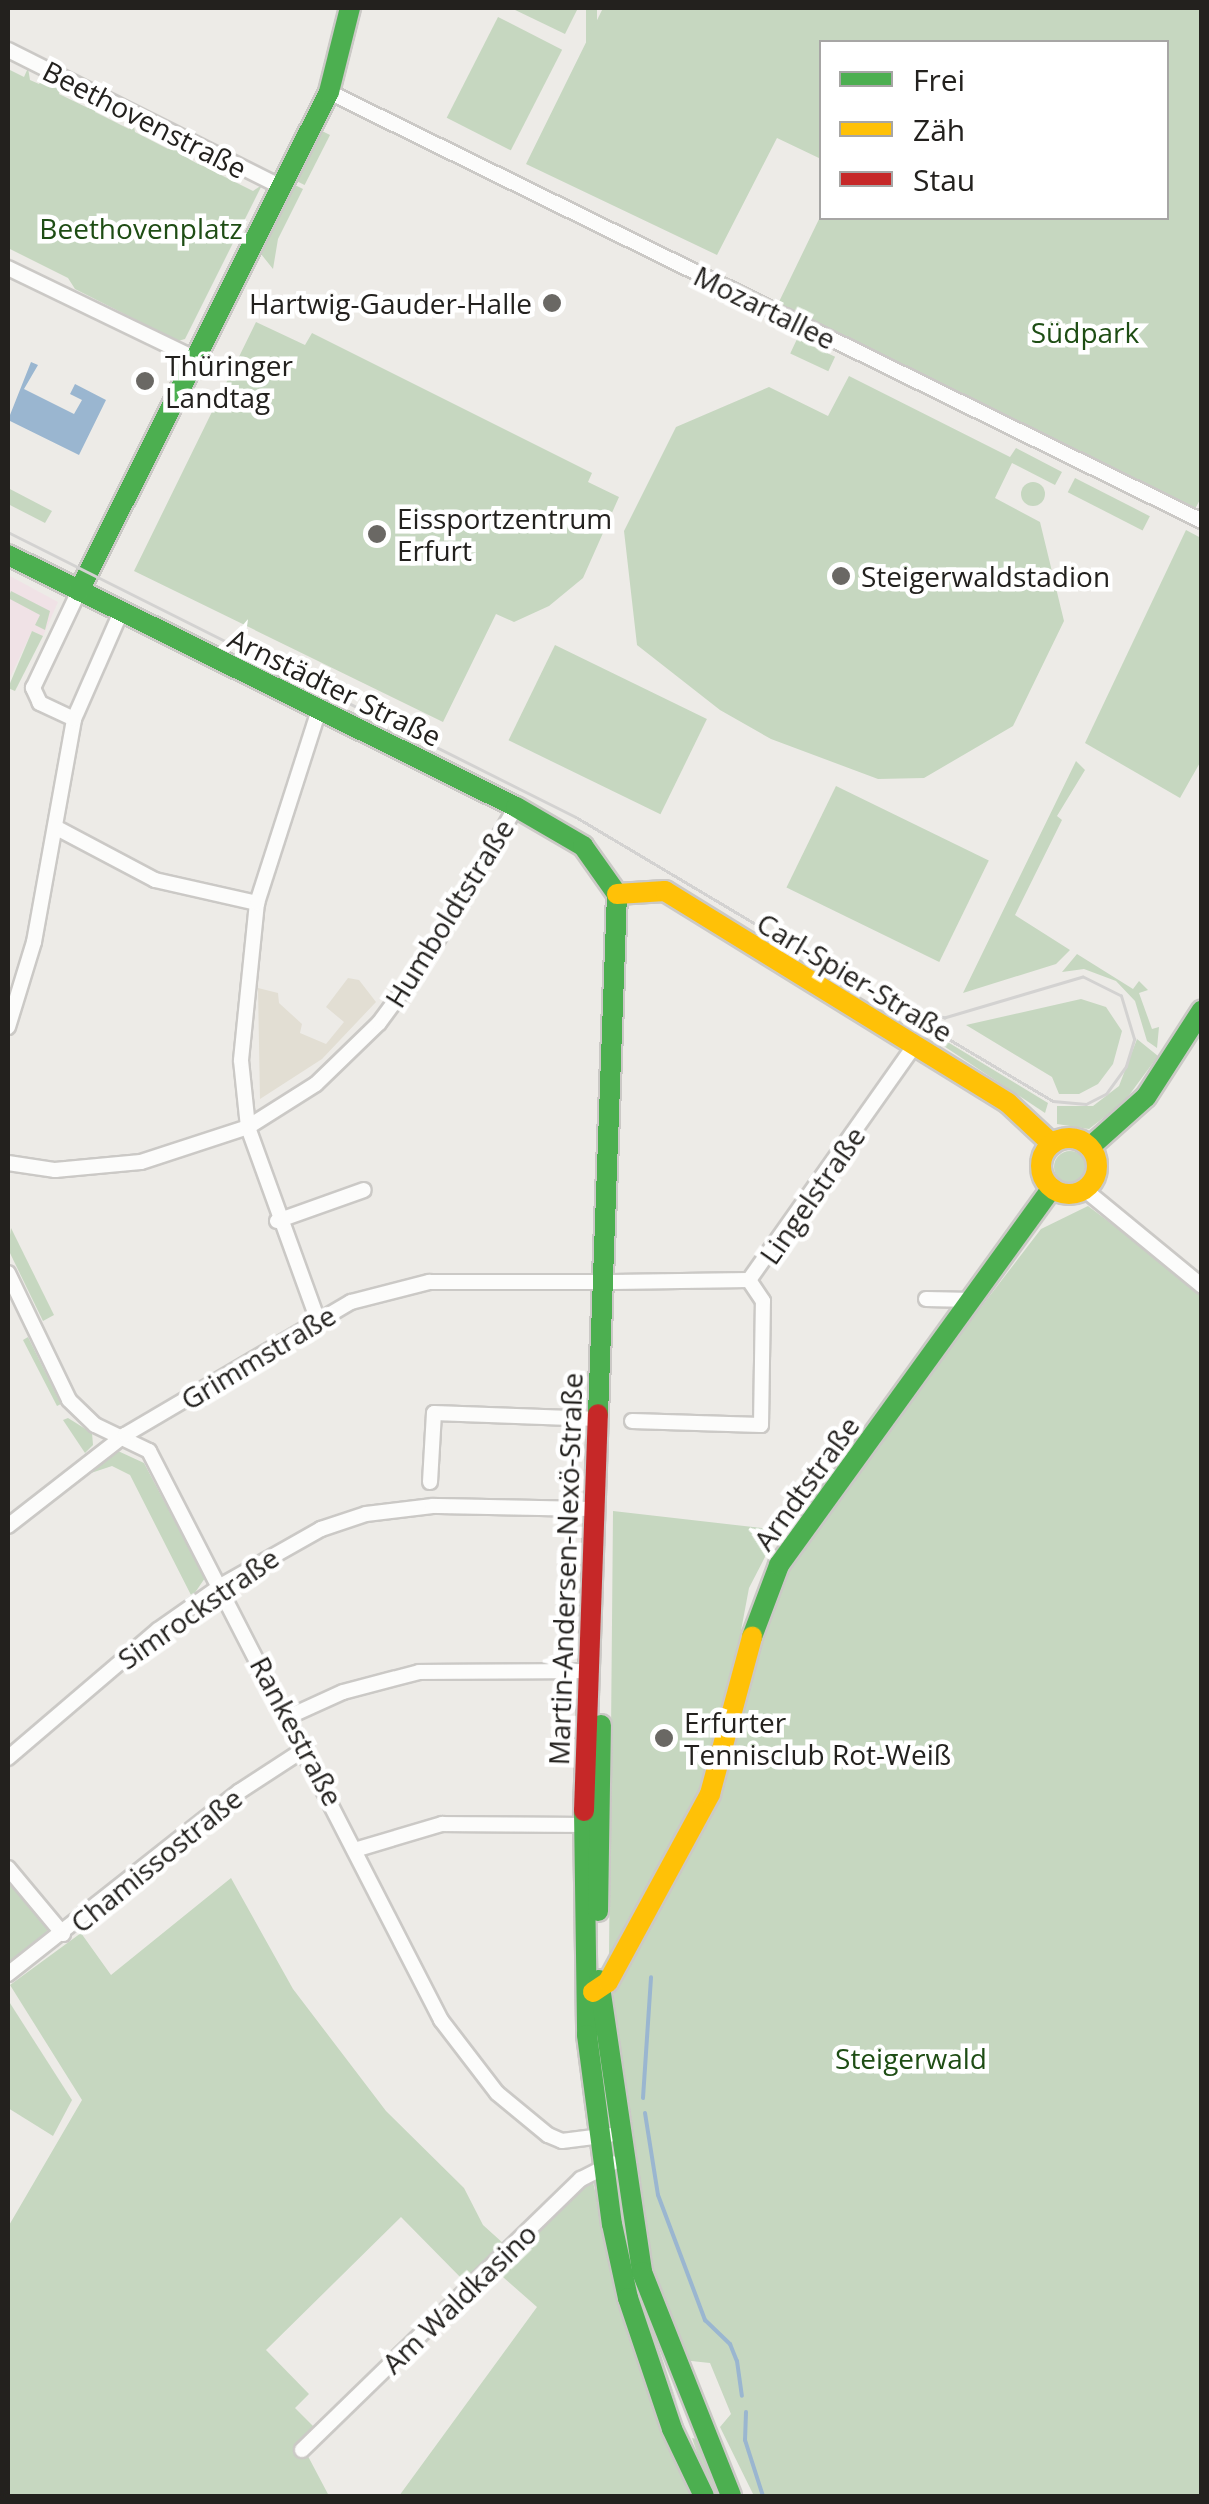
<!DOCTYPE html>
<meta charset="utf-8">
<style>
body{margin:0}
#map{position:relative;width:1209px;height:2504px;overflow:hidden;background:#edebe7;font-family:"Open Sans",sans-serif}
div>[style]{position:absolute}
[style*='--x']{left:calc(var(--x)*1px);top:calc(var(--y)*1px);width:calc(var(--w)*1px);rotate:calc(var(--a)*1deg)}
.commercial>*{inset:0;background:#f0e2e6}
.built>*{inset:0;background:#e2ded3}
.green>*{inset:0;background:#c6d7c0;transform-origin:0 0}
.round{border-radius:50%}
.water>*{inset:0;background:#9ab6d0}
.stream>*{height:4px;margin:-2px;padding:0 2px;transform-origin:2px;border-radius:2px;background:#9ab6d0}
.roads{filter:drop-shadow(2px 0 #cbc9c6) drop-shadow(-2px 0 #cbc9c6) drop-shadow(0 2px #cbc9c6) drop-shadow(0 -2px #cbc9c6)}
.street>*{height:14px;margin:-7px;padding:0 7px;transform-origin:7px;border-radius:7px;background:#fcfcfb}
.fast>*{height:20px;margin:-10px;padding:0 10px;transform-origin:10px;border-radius:10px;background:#4caf50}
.slow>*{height:20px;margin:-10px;padding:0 10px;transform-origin:10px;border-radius:10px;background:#ffc107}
.slow>.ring{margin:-10px;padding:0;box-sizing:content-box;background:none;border:20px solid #ffc107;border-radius:50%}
.jam>*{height:20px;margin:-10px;padding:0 10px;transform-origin:10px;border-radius:10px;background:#c62828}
.tram>*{height:2.5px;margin:-1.25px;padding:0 1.25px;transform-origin:1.25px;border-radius:1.25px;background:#d3d2d1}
.dots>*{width:28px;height:28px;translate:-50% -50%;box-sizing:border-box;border:5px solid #fff;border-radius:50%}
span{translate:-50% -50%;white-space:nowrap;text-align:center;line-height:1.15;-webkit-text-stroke:9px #fff;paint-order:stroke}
.street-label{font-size:28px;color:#23211e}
.park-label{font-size:28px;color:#1e4d14}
.poi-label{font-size:28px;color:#23211e}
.right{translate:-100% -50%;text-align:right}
.left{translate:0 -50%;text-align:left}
.frame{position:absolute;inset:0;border:10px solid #23211e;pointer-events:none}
.legend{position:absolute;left:819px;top:40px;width:350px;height:180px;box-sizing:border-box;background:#fff;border:2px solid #a7a6a5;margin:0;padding:12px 18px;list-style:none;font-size:30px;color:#23211e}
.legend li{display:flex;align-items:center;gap:20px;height:50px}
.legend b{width:50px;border:2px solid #a7a6a5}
</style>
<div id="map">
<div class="commercial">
<div style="clip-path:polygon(8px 575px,58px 602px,43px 636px,32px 631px,8px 682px)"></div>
</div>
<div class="built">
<div style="clip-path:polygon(348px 978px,359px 980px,376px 1002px,322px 1059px,260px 1099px,258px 988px,278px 993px,279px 1003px,302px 1024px,300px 1033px,326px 1044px,344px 1022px,326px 1007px)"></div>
</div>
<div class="green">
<div style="clip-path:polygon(511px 8px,578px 8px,565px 34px)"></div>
<div style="left:586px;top:8px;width:11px;height:166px"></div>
<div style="clip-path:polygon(603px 8px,1201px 8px,1202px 496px,1195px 509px,1175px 508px,776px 308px,821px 215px,1166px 218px,1166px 42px,822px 42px,821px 159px,777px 138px,717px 255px,526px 164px)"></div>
<div style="left:498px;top:17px;width:72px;height:113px;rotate:27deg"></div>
<div style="clip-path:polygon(28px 68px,30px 80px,39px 84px,44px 76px,62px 85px,59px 94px,88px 108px,92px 100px,99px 103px,95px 112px,129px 129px,133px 121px,135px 132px,168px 149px,173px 141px,193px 151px,189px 159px,198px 164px,203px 156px,210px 160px,207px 168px,253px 191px,262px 185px,185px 339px,178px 341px,75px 289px,68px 278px,8px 248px,8px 69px,24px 77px)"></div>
<div style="left:322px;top:131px;width:9px;height:56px;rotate:27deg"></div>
<div style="clip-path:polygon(295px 185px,303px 189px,278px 239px,273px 269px,261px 254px)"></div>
<div style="clip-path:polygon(256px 322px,305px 345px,312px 333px,592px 473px,588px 482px,619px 497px,583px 578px,549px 606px,514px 622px,496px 614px,443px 722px,134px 571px)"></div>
<div style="left:797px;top:339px;width:42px;height:16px;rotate:25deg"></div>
<div style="clip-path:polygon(849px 376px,1010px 457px,1016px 448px,1062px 472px,1055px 485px,1012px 463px,995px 498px,1040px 522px,1064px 621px,1013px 726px,924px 778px,878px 779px,771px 739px,720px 710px,637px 645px,624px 531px,676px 427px,769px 387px,828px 416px)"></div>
<div style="left:1075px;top:478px;width:84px;height:16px;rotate:27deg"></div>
<div class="round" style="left:1021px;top:482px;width:24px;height:24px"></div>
<div style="clip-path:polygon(8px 488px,52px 511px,45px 523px,8px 504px)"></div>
<div style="clip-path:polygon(1186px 530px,1201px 538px,1202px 759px,1180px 798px,1085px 743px)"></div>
<div style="clip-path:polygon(11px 591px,50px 611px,45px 630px,35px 625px,40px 615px,8px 598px)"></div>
<div style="clip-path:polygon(32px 631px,43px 636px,15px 691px,8px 688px)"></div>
<div style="left:555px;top:645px;width:169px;height:106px;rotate:26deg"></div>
<div style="clip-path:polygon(1076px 761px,1085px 770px,1057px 816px,1062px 820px,1015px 915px,1070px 950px,1056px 964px,963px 993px)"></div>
<div style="left:836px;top:786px;width:170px;height:113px;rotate:26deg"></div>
<div style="clip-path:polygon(1077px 954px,1133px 989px,1139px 981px,1148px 990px,1139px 993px,1152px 1029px,1159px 1027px,1157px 1048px,1147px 1041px,1135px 1001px,1116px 981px,1084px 969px,1062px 972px)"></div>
<div style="clip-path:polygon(1081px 999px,1106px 1007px,1122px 1031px,1113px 1064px,1098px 1084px,1079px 1094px,1059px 1094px,1052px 1077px,966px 1025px)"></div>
<div style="clip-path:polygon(908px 1018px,1048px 1103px,1045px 1113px,906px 1021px)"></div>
<div style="clip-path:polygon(1137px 1039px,1158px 1056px,1124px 1102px,1089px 1129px,1057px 1124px,1057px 1106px,1093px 1106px,1119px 1086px)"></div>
<div class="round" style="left:1054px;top:1151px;width:32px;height:32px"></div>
<div style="clip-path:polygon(1088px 1206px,1201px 1291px,1201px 2496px,754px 2496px,720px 2427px,731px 2414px,710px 2363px,682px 2360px,659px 2295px,640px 2220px,610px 2010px,616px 1982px,692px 1843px,755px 1634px,796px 1548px,1041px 1229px)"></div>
<div style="clip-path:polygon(11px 1228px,54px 1315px,43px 1321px,8px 1249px)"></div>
<div style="clip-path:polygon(28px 1337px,61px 1404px,57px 1406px,23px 1340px)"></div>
<div style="clip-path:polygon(68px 1418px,92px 1433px,93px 1445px,85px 1453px,63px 1420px)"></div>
<div style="clip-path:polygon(118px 1451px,144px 1463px,205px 1578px,192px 1597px,130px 1475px,112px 1466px,82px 1476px)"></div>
<div style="clip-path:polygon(613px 1511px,779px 1530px,749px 1588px,719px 1748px,684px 1829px,609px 1956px)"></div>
<div style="clip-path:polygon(8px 1876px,50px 1926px,41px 1941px,8px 1962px)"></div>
<div style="clip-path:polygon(231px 1878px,293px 1989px,386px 2111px,464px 2188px,483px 2225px,504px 2244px,465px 2282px,401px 2217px,266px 2350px,309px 2394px,295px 2408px,316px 2429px,301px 2443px,329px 2496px,8px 2496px,8px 2227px,82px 2100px,10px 1985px,81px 1933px,111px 1975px)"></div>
<div style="clip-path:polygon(8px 2000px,72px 2100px,53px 2136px,8px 2108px)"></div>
<div style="clip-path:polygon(611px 2171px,631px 2264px,679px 2409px,636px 2292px)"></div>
<div style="clip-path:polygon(592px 2177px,623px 2319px,692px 2496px,399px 2496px,537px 2307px,495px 2270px)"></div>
<div style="clip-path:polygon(692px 2438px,697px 2439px,724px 2496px,712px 2496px)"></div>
</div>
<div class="water">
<div style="clip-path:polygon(31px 362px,38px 365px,24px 389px,74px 414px,82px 400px,70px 394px,75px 384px,106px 400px,79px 455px,8px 420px)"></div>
</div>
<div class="stream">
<div style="--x:643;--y:2098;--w:121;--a:-86.2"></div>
<div style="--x:645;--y:2113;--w:83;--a:81"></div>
<div style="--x:658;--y:2195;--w:134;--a:69.4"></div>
<div style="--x:705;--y:2320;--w:35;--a:44"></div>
<div style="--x:730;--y:2344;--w:18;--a:68"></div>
<div style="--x:737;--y:2361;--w:35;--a:82"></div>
<div style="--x:746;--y:2412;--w:28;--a:92"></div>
<div style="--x:745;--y:2440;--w:59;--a:72.2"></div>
</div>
<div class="roads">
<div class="street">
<div style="--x:8;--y:50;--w:306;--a:26.6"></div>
<div style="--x:329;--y:92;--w:973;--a:26.17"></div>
<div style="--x:8;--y:268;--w:209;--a:25.8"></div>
<div style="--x:74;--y:719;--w:38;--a:-155"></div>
<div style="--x:40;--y:703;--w:17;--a:-115"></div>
<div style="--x:33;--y:688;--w:107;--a:-64.6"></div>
<div style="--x:55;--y:827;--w:113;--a:27.9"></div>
<div style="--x:155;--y:880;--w:105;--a:12.7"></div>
<div style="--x:8;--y:1027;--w:89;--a:-73"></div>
<div style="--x:34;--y:942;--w:227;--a:-79.8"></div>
<div style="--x:74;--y:719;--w:117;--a:-66.3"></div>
<div style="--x:8;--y:1163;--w:48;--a:8.5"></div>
<div style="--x:55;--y:1170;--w:86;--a:-5.3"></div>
<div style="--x:141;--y:1162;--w:113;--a:-18.1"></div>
<div style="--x:248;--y:1127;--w:80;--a:-32.3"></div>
<div style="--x:316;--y:1084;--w:88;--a:-44.1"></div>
<div style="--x:379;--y:1023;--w:81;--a:-53.6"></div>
<div style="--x:427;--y:958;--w:175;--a:-59.5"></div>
<div style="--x:1084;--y:1189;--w:153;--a:39.4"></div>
<div style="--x:277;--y:1221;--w:92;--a:-19.6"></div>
<div style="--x:8;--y:1273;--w:141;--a:64.3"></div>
<div style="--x:69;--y:1400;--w:36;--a:44"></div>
<div style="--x:95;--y:1425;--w:60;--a:25.7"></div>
<div style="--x:149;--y:1451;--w:640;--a:62.83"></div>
<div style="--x:441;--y:2020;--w:92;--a:52.5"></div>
<div style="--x:497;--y:2093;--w:66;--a:39.5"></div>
<div style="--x:548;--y:2135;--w:15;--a:23"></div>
<div style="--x:562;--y:2141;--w:48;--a:-7.1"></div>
<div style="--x:613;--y:1282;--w:136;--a:-0.8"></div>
<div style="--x:749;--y:1280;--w:288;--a:-54.8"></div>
<div style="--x:926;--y:1299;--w:47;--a:1.2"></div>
<div style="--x:317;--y:1318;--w:203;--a:-109.9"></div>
<div style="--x:248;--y:1127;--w:67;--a:-96"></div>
<div style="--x:241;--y:1060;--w:158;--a:-84.2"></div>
<div style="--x:257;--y:903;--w:203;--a:-72.2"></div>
<div style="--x:632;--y:1421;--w:129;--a:1.8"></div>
<div style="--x:761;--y:1425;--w:124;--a:-89.1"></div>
<div style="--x:763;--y:1301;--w:25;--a:-124"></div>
<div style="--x:430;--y:1482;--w:69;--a:-86.7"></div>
<div style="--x:434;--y:1413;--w:164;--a:2.1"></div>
<div style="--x:8;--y:1526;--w:148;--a:-37.9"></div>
<div style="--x:125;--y:1435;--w:262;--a:-30.5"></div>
<div style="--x:351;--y:1302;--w:81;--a:-14.4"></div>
<div style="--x:429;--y:1282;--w:175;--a:0"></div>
<div style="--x:288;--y:1717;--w:60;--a:-24.4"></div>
<div style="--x:343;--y:1692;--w:79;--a:-14.7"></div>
<div style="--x:419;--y:1672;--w:170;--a:-0.3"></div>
<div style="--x:8;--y:1758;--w:197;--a:-40.5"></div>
<div style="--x:158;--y:1630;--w:78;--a:-35.1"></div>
<div style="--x:222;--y:1585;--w:114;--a:-29.5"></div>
<div style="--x:321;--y:1529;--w:47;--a:-18.4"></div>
<div style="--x:366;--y:1514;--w:67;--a:-6.8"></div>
<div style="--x:433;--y:1506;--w:162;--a:1.1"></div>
<div style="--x:358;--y:1849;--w:88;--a:-16.6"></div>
<div style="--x:442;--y:1824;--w:141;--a:0.4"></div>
<div style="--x:8;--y:1868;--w:86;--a:50.2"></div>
<div style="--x:8;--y:1974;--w:295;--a:-38.3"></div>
<div style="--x:240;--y:1791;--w:79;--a:-33.1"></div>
<div style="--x:302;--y:2450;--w:389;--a:-44.2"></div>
<div style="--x:581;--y:2179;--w:35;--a:-27"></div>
</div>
<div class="fast">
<div style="--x:8;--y:555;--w:567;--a:26.38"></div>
<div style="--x:516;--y:807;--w:78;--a:30.2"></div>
<div style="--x:583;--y:846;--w:59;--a:54.7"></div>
<div style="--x:617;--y:894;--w:520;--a:92.09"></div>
<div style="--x:79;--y:591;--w:558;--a:-63.39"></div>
<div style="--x:329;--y:92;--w:87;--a:-76"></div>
<div style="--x:1090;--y:1147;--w:75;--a:-41.8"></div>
<div style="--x:1146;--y:1097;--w:103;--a:-57.2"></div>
<div style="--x:752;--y:1637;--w:77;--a:-69.4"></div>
<div style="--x:779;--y:1565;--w:465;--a:-54.1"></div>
<div style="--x:584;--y:1811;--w:224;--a:89.2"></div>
<div style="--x:587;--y:2035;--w:191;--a:82.5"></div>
<div style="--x:612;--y:2224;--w:76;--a:77.8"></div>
<div style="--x:628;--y:2298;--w:138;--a:71.4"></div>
<div style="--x:672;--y:2429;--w:74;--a:64.5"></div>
<div style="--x:598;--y:1911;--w:186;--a:-89.1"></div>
<div style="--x:599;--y:1980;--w:295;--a:81.6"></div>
<div style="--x:642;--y:2272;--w:241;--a:68.3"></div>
</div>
<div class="slow">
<div style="--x:617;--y:894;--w:48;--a:-3.6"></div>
<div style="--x:665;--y:891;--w:403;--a:31.7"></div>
<div style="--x:1008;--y:1103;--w:60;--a:43"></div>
<div class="ring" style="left:1041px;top:1138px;width:36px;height:36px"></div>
<div style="--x:593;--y:1992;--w:18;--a:-34"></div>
<div style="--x:608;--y:1982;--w:214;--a:-61.5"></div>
<div style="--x:710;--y:1794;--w:163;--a:-75"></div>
</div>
<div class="jam">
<div style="--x:584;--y:1811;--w:397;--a:-88"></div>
</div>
</div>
<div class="tram">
<div style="--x:8;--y:532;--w:635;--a:26.65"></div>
<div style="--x:576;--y:817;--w:555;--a:30.77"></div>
<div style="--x:1053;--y:1101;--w:33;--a:5"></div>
<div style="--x:1086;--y:1104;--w:22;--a:-27"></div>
<div style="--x:1106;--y:1094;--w:34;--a:-54"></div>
<div style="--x:1126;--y:1066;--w:28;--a:-73"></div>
<div style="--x:1134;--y:1039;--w:45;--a:-106.8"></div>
<div style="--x:1121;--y:996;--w:42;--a:-153.4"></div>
<div style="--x:1083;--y:977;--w:144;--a:163.5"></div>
<div style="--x:945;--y:1018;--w:35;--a:-167"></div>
</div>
<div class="dots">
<div style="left:552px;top:303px;background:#6a6864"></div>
<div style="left:145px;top:381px;background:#6a6864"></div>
<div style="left:377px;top:534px;background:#6a6864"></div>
<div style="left:841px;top:576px;background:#6a6864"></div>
<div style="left:664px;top:1738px;background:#6a6864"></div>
</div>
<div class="street-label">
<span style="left:145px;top:119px;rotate:27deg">Beethovenstraße</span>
<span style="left:765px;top:307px;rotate:26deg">Mozartallee</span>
<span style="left:335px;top:687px;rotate:26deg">Arnstädter Straße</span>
<span style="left:449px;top:913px;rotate:-58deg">Humboldtstraße</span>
<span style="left:855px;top:977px;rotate:31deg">Carl-Spier-Straße</span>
<span style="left:812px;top:1195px;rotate:-55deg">Lingelstraße</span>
<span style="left:258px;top:1357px;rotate:-31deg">Grimmstraße</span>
<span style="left:806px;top:1483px;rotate:-54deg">Arndtstraße</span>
<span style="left:565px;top:1569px;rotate:-88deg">Martin-Andersen-Nexö-Straße</span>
<span style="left:198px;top:1608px;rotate:-35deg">Simrockstraße</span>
<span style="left:297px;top:1731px;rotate:62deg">Rankestraße</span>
<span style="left:156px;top:1860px;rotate:-39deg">Chamissostraße</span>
<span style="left:459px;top:2298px;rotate:-44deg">Am Waldkasino</span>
</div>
<div class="park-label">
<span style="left:141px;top:228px">Beethovenplatz</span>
<span style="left:1085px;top:332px">Südpark</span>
<span style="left:911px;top:2058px">Steigerwald</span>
</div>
<div class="poi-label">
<span class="right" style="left:532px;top:303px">Hartwig-Gauder-Halle</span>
<span class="left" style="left:165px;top:381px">Thüringer<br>Landtag</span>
<span class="left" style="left:397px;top:534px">Eissportzentrum<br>Erfurt</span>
<span class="left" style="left:861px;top:576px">Steigerwaldstadion</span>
<span class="left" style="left:684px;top:1738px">Erfurter<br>Tennisclub Rot-Weiß</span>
</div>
<div class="frame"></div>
<ul class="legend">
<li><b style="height:12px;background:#4caf50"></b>Frei</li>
<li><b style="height:12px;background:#ffc107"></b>Zäh</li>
<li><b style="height:12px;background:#c62828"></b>Stau</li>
</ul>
</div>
